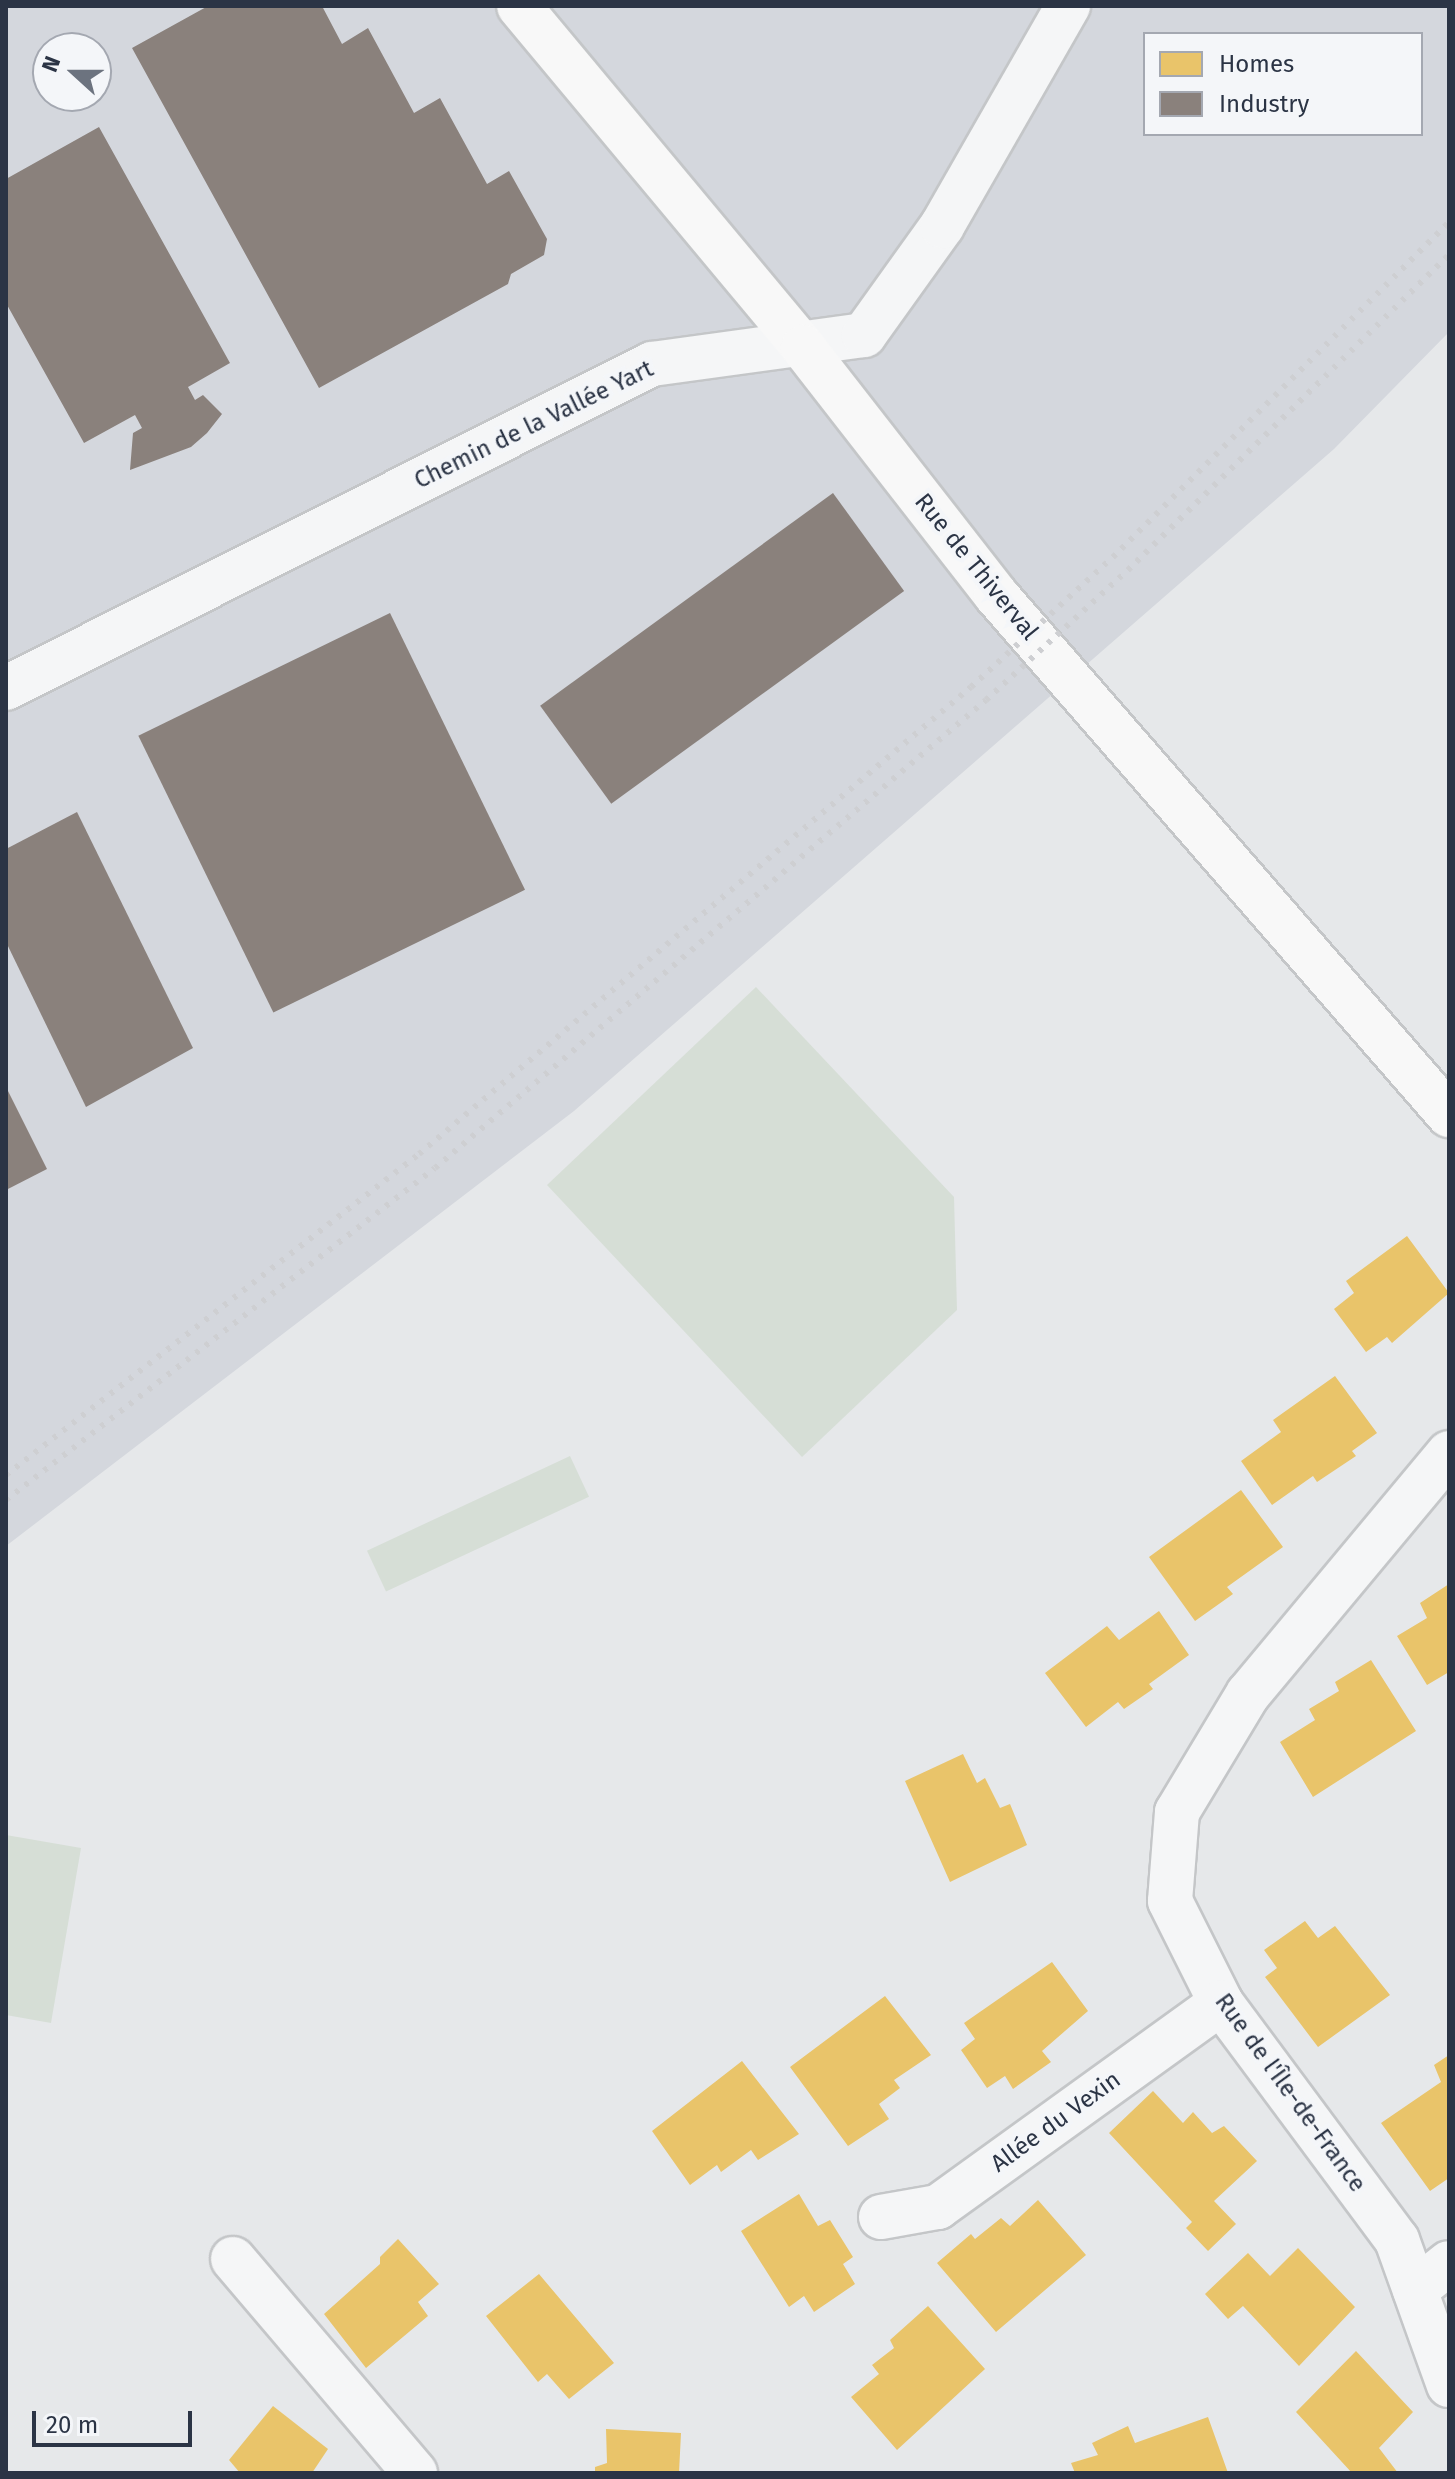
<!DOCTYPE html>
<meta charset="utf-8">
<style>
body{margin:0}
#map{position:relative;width:1455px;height:2479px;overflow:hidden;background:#e6e8ea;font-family:"Fira Sans",sans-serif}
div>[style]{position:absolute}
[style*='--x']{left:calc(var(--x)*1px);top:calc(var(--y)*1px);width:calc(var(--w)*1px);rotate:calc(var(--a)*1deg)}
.built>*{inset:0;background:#d4d7dd}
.green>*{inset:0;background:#d6ded6;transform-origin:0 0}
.homes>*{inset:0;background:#e9c46a}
.industry>*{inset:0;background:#8a817c;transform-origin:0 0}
.roads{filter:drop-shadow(2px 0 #c4c6c8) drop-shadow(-2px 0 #c4c6c8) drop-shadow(0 2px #c4c6c8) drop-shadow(0 -2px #c4c6c8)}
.street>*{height:44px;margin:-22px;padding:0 22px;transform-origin:22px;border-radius:22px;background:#f5f6f7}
.secondary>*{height:44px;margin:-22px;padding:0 22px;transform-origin:22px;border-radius:22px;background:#f8f8f8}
.rail>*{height:6px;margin-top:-3px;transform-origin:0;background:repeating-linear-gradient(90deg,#cecfd2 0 4px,transparent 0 12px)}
span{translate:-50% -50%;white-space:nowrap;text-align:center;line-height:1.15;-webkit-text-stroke:8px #f4f6f9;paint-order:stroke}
.street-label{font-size:24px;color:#2b3445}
.frame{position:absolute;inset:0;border:8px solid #2b3445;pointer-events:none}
.legend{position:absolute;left:1143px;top:32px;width:280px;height:104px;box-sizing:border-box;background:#f4f6f9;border:2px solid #a4a8b1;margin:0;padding:10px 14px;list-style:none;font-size:24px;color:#2b3445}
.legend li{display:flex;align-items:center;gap:16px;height:40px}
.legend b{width:40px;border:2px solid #a4a8b1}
.north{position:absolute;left:32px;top:32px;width:80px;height:80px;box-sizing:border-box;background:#f4f6f9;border:2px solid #a4a8b1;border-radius:50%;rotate:291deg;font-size:22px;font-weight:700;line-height:32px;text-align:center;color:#2b3445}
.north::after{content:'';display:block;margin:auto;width:28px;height:36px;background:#6c737f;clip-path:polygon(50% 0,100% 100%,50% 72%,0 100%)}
.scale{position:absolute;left:32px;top:2411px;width:160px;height:36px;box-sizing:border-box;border:4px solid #2b3445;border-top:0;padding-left:10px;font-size:24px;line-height:28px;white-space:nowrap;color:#2b3445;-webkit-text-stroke:6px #f4f6f9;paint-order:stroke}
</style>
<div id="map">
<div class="built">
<div style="clip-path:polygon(evenodd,6px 6px,1449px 6px,1449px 332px,1334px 449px,574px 1111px,6px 1546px,6px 6px,1145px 34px,1421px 34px,1421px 134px,1145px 134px,1145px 34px,6px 6px,48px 48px,96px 48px,96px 96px,48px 96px,48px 48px)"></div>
</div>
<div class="green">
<div style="clip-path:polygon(756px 987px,954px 1197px,957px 1310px,802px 1457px,547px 1185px)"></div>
<div style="left:570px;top:1456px;width:45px;height:224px;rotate:65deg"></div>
<div style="clip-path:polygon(6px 1835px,81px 1848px,51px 2023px,6px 2015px)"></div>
</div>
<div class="homes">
<div style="clip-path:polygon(1407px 1236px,1449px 1293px,1392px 1343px,1387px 1337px,1366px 1352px,1334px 1309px,1354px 1293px,1346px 1281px)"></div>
<div style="clip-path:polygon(1335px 1376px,1377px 1433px,1352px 1451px,1356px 1456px,1317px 1482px,1313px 1476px,1272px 1505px,1241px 1461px,1281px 1432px,1273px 1420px)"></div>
<div style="clip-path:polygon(1241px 1490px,1283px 1547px,1227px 1587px,1233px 1594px,1195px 1621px,1149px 1557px)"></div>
<div style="clip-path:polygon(1449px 1584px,1449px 1672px,1427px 1685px,1397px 1636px,1427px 1618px,1420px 1603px)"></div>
<div style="clip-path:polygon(1159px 1611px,1189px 1655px,1149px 1684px,1153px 1689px,1124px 1709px,1118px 1702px,1086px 1727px,1045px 1673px,1107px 1626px,1119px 1640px)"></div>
<div style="clip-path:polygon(1371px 1660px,1416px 1731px,1313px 1797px,1280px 1742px,1315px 1720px,1309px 1709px,1339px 1691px,1335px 1682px)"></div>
<div style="clip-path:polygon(963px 1754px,977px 1783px,985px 1778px,1000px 1808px,1010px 1804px,1027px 1845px,950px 1882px,905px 1781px)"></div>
<div style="clip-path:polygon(1305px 1921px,1318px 1938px,1335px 1926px,1390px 1995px,1318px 2047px,1265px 1977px,1277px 1968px,1264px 1950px)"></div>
<div style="clip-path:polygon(1052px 1962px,1088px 2011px,1042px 2051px,1051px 2062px,1013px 2089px,1005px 2076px,987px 2088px,961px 2050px,975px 2039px,964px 2023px)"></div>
<div style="clip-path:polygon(885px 1996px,931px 2055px,894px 2080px,900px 2088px,879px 2104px,889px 2119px,848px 2146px,790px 2067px)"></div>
<div style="clip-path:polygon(1449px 2055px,1449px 2178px,1430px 2191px,1381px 2123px,1441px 2082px,1434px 2065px)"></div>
<div style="clip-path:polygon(742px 2061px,799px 2134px,758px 2160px,751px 2150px,721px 2172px,717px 2165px,690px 2185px,652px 2131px)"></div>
<div style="clip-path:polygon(1153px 2091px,1183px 2123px,1193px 2112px,1212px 2133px,1224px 2126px,1257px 2161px,1214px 2201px,1236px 2224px,1208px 2251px,1186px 2228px,1192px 2222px,1109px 2133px)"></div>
<div style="clip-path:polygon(799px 2194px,818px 2226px,830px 2220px,853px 2257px,843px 2264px,855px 2284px,814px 2312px,804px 2296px,789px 2307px,741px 2231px)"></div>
<div style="clip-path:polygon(1038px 2200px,1086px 2255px,996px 2332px,937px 2263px,971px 2234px,975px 2239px,1001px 2218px,1010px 2226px)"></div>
<div style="clip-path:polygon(398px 2239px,439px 2284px,418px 2302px,428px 2316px,366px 2368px,324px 2314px,380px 2264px,380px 2257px)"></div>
<div style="clip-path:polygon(1298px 2248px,1355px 2307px,1299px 2366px,1243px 2306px,1228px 2319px,1205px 2294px,1248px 2253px,1270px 2276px)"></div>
<div style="clip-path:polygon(539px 2274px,614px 2363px,569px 2399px,547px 2374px,538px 2382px,486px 2316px)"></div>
<div style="clip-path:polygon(928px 2306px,985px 2369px,897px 2450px,851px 2397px,879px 2374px,872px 2365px,894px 2348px,890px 2340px)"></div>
<div style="clip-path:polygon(1356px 2351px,1413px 2412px,1379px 2448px,1398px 2473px,1352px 2473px,1296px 2412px)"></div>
<div style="clip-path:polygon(273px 2406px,328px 2449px,312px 2473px,240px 2473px,229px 2460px)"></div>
<div style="clip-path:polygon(1208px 2417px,1228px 2473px,1075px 2473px,1071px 2463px,1098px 2455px,1092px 2443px,1128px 2426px,1135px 2443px)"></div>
<div style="clip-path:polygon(606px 2429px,681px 2433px,679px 2473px,595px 2473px,595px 2467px,607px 2463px)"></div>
</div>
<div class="industry">
<div style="clip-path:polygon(208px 6px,322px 6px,342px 44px,368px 28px,414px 113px,440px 98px,487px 184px,509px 171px,547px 239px,544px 255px,511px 274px,508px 284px,319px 388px,132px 48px)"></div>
<div style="clip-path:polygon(99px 127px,230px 363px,188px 387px,195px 400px,203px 395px,222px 414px,207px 433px,191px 447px,130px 470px,133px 433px,142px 428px,135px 415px,84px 443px,6px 303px,6px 179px)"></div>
<div style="left:833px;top:493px;width:121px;height:362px;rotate:54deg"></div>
<div style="left:390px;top:613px;width:308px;height:280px;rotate:64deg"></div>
<div style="clip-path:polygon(77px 812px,193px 1048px,86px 1107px,6px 942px,6px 849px)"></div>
<div style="clip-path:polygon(6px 1087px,47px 1169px,6px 1190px)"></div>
</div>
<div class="roads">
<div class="street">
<div style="--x:6;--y:688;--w:723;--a:-26.64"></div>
<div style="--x:652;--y:364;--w:214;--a:-7.8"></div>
<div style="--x:864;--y:335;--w:134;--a:-54.4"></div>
<div style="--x:942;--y:226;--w:254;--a:-60.2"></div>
<div style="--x:1449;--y:1453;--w:314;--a:129.8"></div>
<div style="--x:1248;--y:1694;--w:138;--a:121"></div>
<div style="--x:1177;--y:1812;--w:89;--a:94.5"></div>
<div style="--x:1170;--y:1901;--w:114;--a:63.4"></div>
<div style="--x:1221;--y:2003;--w:295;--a:53.4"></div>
<div style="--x:1397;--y:2240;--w:154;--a:70.3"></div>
<div style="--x:881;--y:2217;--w:58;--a:-10"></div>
<div style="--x:938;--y:2207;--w:349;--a:-35.8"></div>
<div style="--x:233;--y:2259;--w:281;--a:49.6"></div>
<div style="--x:1415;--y:2290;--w:43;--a:-38.5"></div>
</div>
<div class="secondary">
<div style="--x:519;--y:6;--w:444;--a:50.2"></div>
<div style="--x:803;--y:347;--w:314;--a:52.1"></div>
<div style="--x:996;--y:595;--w:690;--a:48.94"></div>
</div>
</div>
<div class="rail">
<div style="--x:6;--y:1475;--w:523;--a:-37.86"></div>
<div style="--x:419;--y:1154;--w:723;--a:-40.23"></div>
<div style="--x:971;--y:687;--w:193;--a:-42.5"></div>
<div style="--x:1113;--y:557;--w:474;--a:-44.9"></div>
<div style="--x:6;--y:1500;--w:542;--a:-37.74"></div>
<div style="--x:435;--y:1168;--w:723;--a:-40.34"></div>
<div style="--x:986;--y:700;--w:193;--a:-42.5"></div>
<div style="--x:1128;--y:570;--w:450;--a:-44.5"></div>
</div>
<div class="street-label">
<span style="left:534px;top:425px;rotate:-26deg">Chemin de la Vallée Yart</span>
<span style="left:976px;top:567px;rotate:51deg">Rue de Thiverval</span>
<span style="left:1290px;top:2093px;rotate:54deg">Rue de l'Île-de-France</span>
<span style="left:1056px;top:2122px;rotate:-36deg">Allée du Vexin</span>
</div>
<div class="frame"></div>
<ul class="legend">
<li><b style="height:22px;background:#e9c46a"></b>Homes</li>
<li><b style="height:22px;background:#8a817c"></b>Industry</li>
</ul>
<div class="north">N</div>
<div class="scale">20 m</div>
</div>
